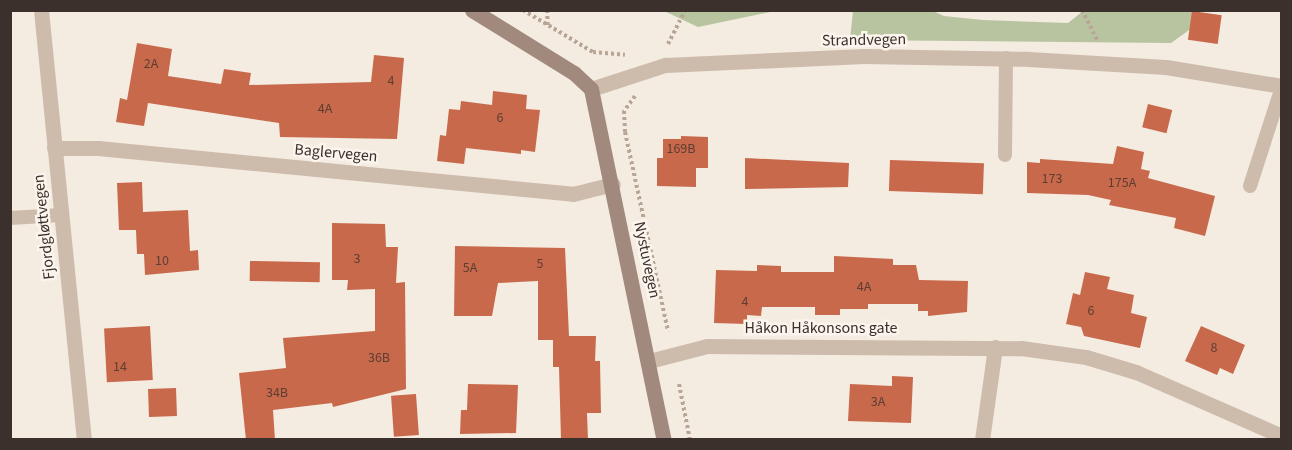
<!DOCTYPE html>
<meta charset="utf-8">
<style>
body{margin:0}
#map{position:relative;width:1292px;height:450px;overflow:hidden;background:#f4ebe1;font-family:"Source Sans 3",sans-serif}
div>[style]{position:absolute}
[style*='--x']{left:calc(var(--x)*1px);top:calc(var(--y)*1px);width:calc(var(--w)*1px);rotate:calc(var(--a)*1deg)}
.green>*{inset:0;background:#b8c4a0}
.building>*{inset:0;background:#c8694b;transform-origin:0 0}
.path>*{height:4px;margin-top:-2px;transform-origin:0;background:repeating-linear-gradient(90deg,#b9a596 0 3px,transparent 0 6px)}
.service>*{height:14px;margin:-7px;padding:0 7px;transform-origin:7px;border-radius:7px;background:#cdbbac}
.minor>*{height:15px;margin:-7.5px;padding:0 7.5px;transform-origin:7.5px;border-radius:7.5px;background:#cdbbac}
.secondary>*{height:15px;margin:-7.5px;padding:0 7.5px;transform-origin:7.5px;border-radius:7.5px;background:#a18a7d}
span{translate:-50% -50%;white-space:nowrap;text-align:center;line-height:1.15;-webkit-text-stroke:5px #fbf5ee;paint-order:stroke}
.number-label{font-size:14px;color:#5e3e33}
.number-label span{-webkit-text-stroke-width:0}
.street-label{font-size:16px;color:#3b302b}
.frame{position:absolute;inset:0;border:12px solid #3b302b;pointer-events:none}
</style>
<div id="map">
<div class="green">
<div style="clip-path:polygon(664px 11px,775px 10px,775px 11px,698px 27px)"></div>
<div style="clip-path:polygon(853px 11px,933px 11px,944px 16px,983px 20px,1068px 23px,1083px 11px,1198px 11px,1192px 28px,1171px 43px,850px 40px)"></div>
</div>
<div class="building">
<div style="left:1192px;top:11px;width:30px;height:29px;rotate:8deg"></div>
<div style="clip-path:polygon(137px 43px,172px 49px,168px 76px,221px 84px,224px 69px,251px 73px,249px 85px,371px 82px,374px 55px,404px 58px,397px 139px,280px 137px,279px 123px,148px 103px,144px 126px,116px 122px,120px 98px,127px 100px)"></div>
<div style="clip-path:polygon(493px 91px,527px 95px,526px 109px,540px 110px,535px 152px,521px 150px,521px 154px,466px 148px,464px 164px,437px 161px,440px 135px,446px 136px,449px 109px,460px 110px,461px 101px,492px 105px)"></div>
<div style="left:1148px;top:104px;width:25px;height:24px;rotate:14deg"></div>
<div style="clip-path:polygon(681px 136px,708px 137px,708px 168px,696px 168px,696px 187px,657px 186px,657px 158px,663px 158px,663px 139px,681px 139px)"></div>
<div style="clip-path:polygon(1117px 146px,1144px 152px,1141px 169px,1150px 171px,1148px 178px,1215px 196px,1205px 236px,1174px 228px,1176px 218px,1109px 205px,1111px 200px,1088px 195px,1027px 193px,1027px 162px,1040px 163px,1040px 159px,1113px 164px)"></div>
<div style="clip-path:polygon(745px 158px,849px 163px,848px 187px,745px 189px)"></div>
<div style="left:890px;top:160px;width:94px;height:31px;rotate:2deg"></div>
<div style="clip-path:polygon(142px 182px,143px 212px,188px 210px,190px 251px,198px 250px,199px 270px,145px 275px,144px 254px,137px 254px,136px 230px,119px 230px,117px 183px)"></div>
<div style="clip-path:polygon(332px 223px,385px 224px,386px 247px,398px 247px,396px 283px,405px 282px,406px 389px,333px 407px,332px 403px,273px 410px,275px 440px,246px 440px,239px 373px,286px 368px,283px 338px,375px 331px,375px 289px,347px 290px,348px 280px,332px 280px)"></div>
<div style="clip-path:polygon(455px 246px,565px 248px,569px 336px,596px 336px,595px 361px,600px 361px,601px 413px,587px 413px,588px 440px,561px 440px,559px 367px,553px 367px,553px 340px,538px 340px,538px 281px,498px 283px,492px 316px,454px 316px)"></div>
<div style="clip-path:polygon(834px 256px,893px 259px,893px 265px,916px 265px,919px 280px,968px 281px,967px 312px,928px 316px,928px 311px,918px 311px,918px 304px,868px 304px,868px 309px,840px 309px,840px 315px,815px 315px,815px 307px,762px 307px,761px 316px,747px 315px,747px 324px,714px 323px,716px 270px,757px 271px,757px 265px,781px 266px,781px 272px,834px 272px)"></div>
<div style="left:250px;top:261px;width:70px;height:20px;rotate:1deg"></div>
<div style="clip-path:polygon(1085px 272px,1110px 277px,1107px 289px,1134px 295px,1131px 313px,1147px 317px,1140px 348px,1084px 336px,1081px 327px,1066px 324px,1073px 293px,1080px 295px)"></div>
<div style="left:150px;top:326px;width:54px;height:46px;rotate:87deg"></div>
<div style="clip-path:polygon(1201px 326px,1245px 345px,1233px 374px,1220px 368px,1217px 375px,1185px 361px)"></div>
<div style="clip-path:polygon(892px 376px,913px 377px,911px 423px,848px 421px,850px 384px,892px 386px)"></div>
<div style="clip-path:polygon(468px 384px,518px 385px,516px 433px,460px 434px,461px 410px,467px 410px)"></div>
<div style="left:176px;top:388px;width:28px;height:28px;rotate:88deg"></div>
<div style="left:416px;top:394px;width:41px;height:25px;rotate:86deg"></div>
</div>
<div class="path">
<div style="--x:523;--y:10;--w:82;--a:31"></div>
<div style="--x:593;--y:52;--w:32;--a:5"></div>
<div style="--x:547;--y:10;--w:17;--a:87"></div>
<div style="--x:1082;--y:10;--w:36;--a:63"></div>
<div style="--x:668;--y:44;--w:38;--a:-63"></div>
<div style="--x:635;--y:96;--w:19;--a:126"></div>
<div style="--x:624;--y:111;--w:21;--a:87"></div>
<div style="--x:625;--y:132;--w:204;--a:77.8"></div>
<div style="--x:679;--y:384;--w:57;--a:78.9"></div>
</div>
<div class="service">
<div style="--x:1005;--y:155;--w:97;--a:-89.4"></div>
<div style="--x:1250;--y:186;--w:104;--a:-72.1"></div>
<div style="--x:10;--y:218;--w:51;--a:-3.4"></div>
</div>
<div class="minor">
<div style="--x:41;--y:10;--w:432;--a:84.3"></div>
<div style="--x:591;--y:89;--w:78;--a:-18"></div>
<div style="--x:665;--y:65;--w:199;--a:-2.6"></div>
<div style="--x:864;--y:56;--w:164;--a:1"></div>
<div style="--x:1028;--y:59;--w:138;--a:3.3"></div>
<div style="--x:1166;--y:67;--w:118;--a:9.3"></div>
<div style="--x:54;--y:148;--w:44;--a:0"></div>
<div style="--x:98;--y:148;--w:477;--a:5.5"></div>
<div style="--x:573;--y:194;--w:41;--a:-14"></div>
<div style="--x:649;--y:361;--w:60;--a:-14.5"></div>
<div style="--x:707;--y:346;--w:314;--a:0.4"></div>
<div style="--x:1021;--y:348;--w:66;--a:7.9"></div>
<div style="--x:1086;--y:357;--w:52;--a:16.7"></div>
<div style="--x:1136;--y:372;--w:159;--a:23.7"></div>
<div style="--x:982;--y:440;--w:94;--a:-82"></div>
</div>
<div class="secondary">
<div style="--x:472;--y:10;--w:120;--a:31.7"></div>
<div style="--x:574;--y:73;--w:23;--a:43"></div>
<div style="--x:591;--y:89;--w:359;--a:78.3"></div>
</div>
<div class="number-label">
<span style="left:151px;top:64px">2A</span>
<span style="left:391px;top:81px">4</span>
<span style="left:325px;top:109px">4A</span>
<span style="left:500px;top:118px">6</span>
<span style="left:681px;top:149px">169B</span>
<span style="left:1052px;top:179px">173</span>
<span style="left:1122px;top:183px">175A</span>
<span style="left:357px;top:259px">3</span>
<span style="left:162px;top:261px">10</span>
<span style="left:540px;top:264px">5</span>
<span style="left:470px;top:268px">5A</span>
<span style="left:864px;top:287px">4A</span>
<span style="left:745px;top:302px">4</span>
<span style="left:1091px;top:311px">6</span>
<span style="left:1214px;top:348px">8</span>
<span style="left:379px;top:358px">36B</span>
<span style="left:120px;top:367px">14</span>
<span style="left:277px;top:393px">34B</span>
<span style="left:878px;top:402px">3A</span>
</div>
<div class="street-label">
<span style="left:864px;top:40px;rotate:-1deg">Strandvegen</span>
<span style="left:336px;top:153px;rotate:5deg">Baglervegen</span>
<span style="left:44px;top:227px;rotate:-96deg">Fjordgløttvegen</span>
<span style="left:647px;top:260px;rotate:78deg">Nystuvegen</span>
<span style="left:821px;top:328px">Håkon Håkonsons gate</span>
</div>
<div class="frame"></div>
</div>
